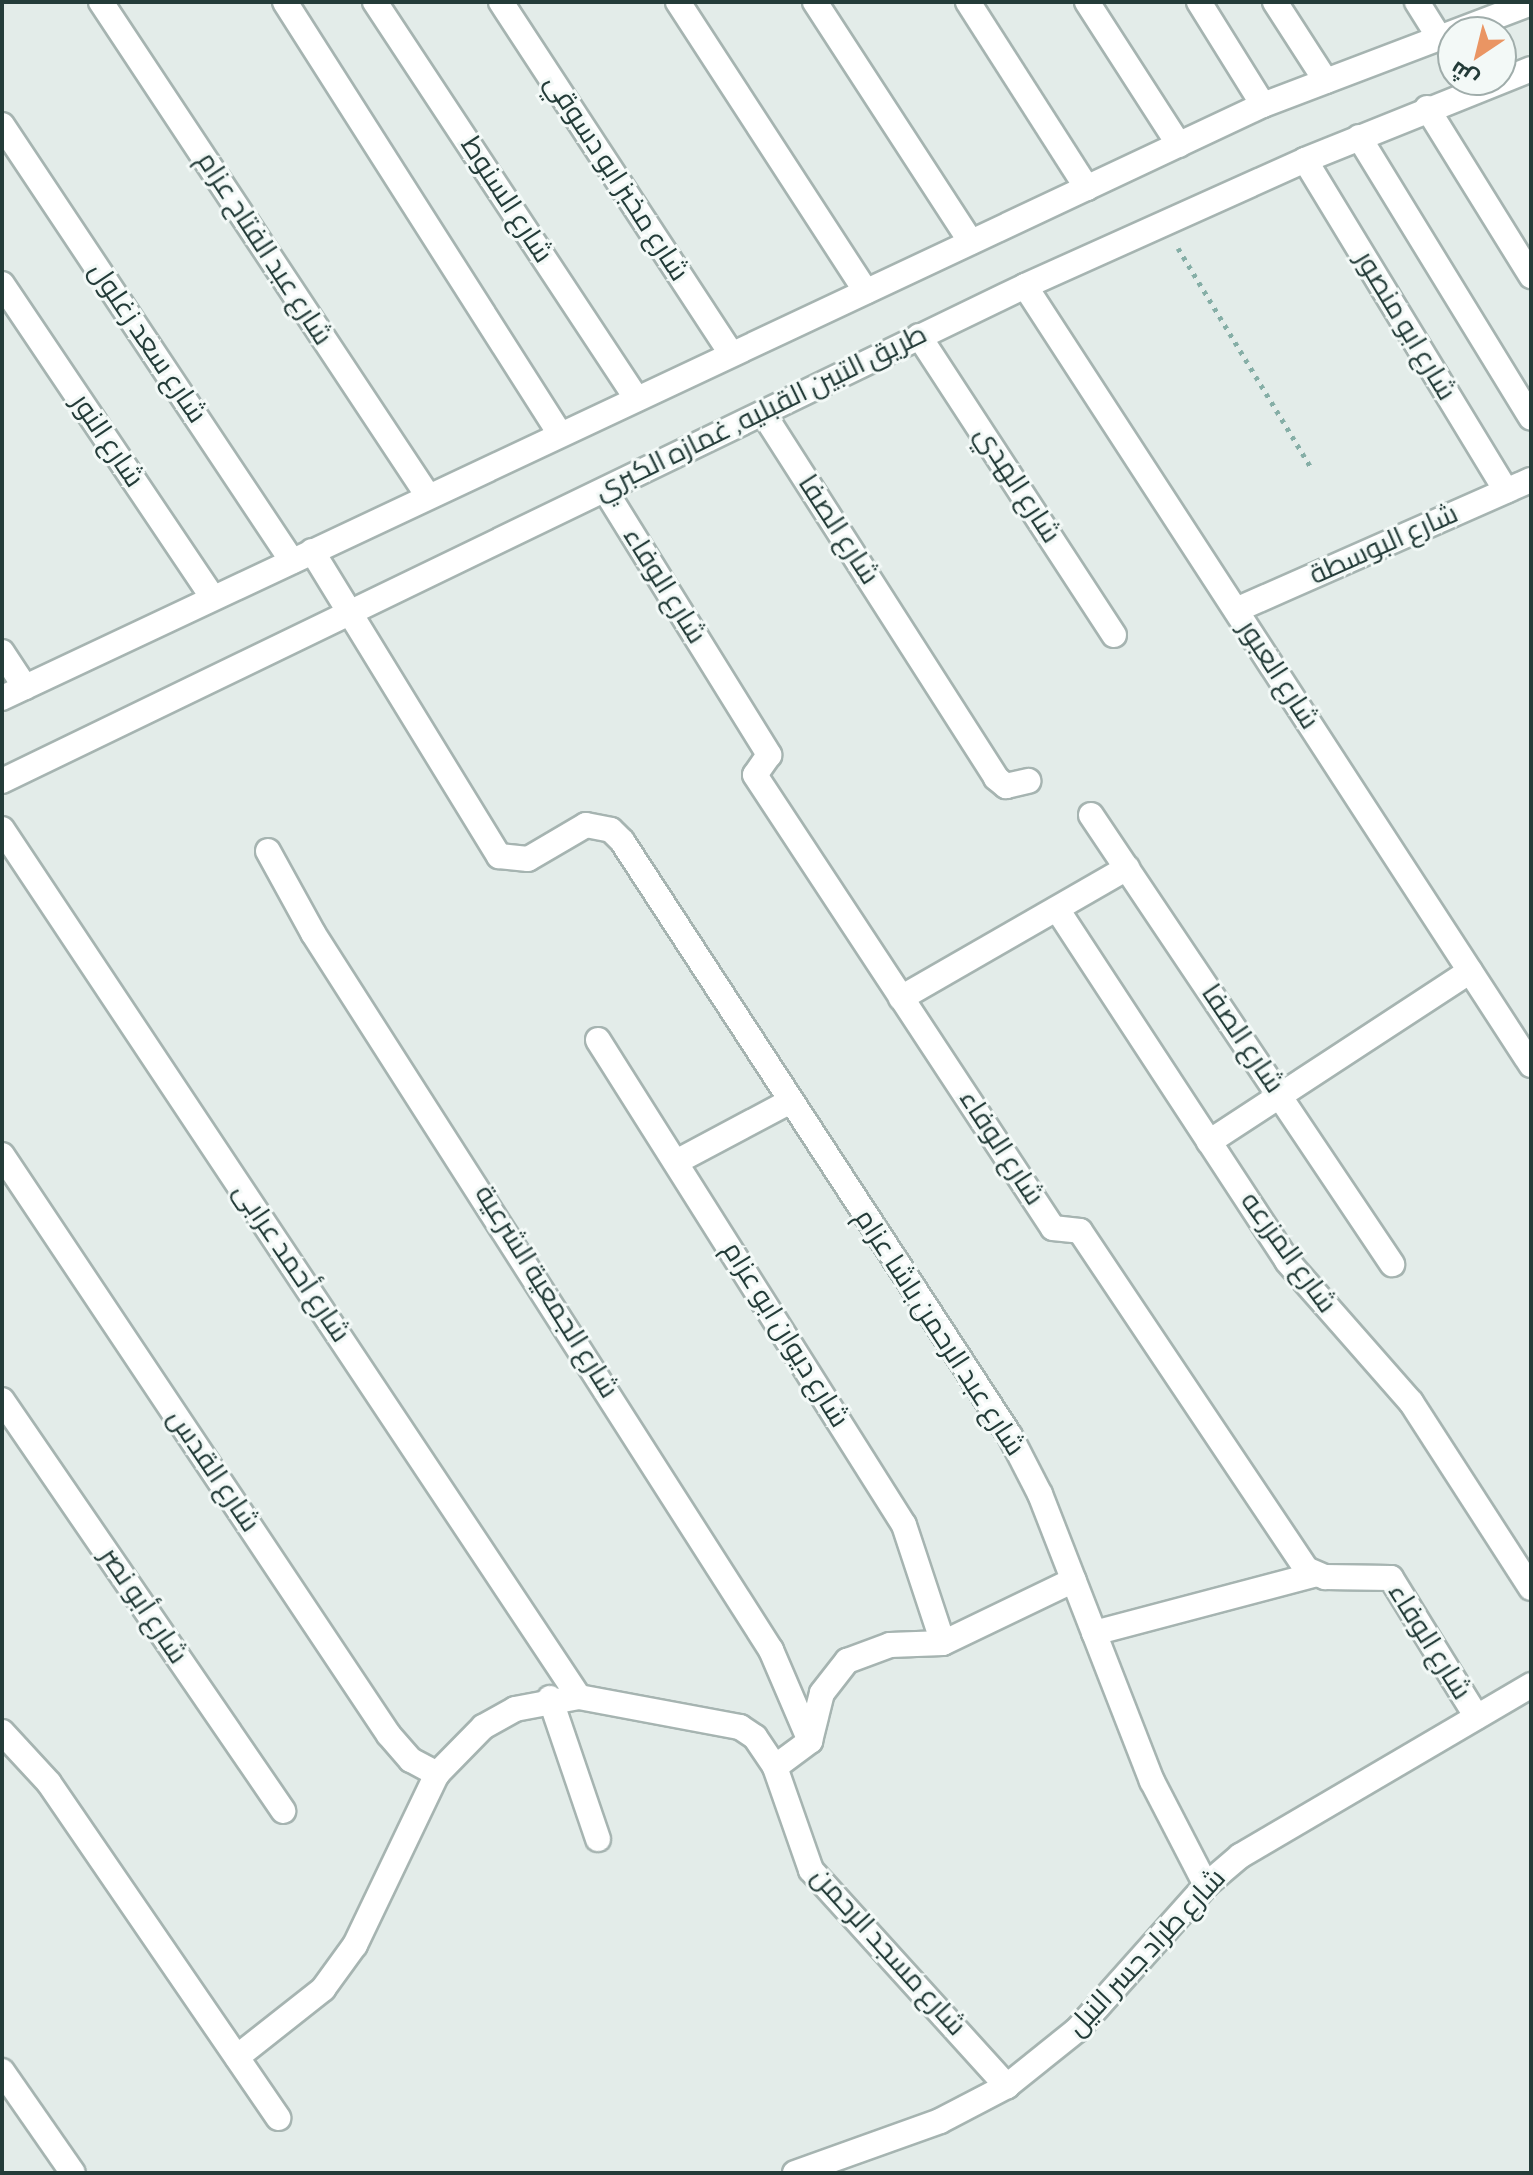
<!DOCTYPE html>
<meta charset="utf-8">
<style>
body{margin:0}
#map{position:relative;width:1533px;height:2175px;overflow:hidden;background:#e3ece9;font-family:"Alegreya Sans",Cairo,sans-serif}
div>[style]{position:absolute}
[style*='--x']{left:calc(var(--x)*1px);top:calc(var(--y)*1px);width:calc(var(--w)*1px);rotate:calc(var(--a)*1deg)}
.path>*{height:5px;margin-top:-2.5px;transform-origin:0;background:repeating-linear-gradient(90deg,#85aea6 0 4px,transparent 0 10px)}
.roads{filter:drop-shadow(2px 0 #a6b4b1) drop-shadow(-2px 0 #a6b4b1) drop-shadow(0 2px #a6b4b1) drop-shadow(0 -2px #a6b4b1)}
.minor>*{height:24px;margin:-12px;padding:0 12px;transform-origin:12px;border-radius:12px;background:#fff}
span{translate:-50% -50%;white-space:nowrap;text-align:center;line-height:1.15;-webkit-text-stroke:6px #f3f9f7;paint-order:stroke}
.street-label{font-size:28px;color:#243c39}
.frame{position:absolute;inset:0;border:4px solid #243c39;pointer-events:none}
.north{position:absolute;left:1437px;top:16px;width:80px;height:80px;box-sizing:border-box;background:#f3f9f7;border:2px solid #a0adab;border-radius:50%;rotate:215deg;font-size:22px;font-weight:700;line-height:32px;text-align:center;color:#243c39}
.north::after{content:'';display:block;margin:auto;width:28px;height:36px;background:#ea9563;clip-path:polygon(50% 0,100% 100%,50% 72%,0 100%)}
</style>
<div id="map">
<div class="path">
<div style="--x:1178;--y:248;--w:257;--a:58.8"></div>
</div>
<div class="roads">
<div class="minor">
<div style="--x:101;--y:2;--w:592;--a:56.5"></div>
<div style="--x:285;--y:2;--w:512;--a:57.52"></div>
<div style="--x:375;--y:2;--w:474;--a:56.6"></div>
<div style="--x:501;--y:2;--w:420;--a:56.8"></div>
<div style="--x:678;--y:2;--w:345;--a:57"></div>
<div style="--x:815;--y:2;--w:286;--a:57"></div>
<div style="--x:968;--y:2;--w:221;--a:57.4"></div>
<div style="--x:1087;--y:2;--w:170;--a:57.2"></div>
<div style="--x:1199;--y:2;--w:121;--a:58.1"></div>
<div style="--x:1275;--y:2;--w:94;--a:57.2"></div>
<div style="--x:1417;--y:2;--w:40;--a:58"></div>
<div style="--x:1427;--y:108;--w:198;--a:58.2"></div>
<div style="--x:2;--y:125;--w:524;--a:56.37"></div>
<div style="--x:1359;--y:137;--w:329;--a:58.5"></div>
<div style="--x:1305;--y:160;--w:387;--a:58.7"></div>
<div style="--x:2;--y:284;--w:378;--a:56.1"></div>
<div style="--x:1025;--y:286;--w:929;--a:56.99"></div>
<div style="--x:919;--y:336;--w:357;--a:56.9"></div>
<div style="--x:763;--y:413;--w:433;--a:57.4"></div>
<div style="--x:996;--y:778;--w:13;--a:39"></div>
<div style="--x:1006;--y:786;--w:23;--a:-13"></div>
<div style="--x:605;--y:490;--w:312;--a:58.2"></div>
<div style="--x:769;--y:755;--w:24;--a:125"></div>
<div style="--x:755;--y:775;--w:542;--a:56.66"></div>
<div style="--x:1053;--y:1228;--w:27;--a:6"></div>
<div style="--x:1080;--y:1231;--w:407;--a:56.2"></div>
<div style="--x:1306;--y:1569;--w:21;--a:23"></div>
<div style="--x:1325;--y:1577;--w:66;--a:0.9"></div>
<div style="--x:1391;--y:1578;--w:163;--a:58.3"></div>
<div style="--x:312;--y:551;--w:358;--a:58.5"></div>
<div style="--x:499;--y:856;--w:29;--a:6"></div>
<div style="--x:528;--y:859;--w:67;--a:-30.4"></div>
<div style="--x:586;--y:825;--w:25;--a:11"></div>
<div style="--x:611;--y:830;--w:16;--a:45"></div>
<div style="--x:622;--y:841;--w:710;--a:56.89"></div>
<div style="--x:1010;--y:1436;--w:65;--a:62.7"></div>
<div style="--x:1040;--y:1494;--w:308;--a:68.7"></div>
<div style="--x:1152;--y:1781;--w:117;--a:62.6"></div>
<div style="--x:1236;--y:610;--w:322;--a:-23.8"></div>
<div style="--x:2;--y:652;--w:42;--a:56.7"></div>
<div style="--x:2;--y:698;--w:1393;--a:-25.19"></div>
<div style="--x:1263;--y:105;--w:287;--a:-20.8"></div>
<div style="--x:2;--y:781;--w:1136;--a:-25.82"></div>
<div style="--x:1025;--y:286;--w:307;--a:-24.2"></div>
<div style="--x:1305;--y:160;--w:244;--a:-21.9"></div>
<div style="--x:1091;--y:815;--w:541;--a:56.16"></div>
<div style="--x:2;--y:829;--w:1042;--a:56.39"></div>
<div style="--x:268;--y:851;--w:94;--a:61.2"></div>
<div style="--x:313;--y:933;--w:851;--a:57.43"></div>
<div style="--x:771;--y:1650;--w:99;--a:66.8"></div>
<div style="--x:1057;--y:909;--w:420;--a:56.8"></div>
<div style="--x:1287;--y:1261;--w:188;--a:48.7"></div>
<div style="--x:1411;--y:1402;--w:221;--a:57.2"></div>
<div style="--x:901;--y:998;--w:261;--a:-29.9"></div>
<div style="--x:598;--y:1040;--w:573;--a:57.75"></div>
<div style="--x:904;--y:1525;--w:124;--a:71.7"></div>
<div style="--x:1209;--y:1142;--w:312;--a:-33.2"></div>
<div style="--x:2;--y:1155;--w:697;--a:56.29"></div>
<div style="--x:389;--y:1735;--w:33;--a:49"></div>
<div style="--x:411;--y:1760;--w:30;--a:28"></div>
<div style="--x:676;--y:1162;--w:128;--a:-28"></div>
<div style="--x:2;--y:1400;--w:498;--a:55.6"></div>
<div style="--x:1094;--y:1633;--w:228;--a:-14.8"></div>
<div style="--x:550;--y:1698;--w:149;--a:71.2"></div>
<div style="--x:2;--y:1732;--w:69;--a:47.3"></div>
<div style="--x:49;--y:1783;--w:406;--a:55.6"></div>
<div style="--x:775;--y:1767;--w:44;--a:-36.6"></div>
<div style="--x:810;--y:1741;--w:49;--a:-76"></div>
<div style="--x:822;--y:1693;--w:41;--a:-52"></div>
<div style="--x:847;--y:1661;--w:46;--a:-20.4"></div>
<div style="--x:890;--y:1645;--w:53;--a:-2.2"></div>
<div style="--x:943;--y:1643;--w:145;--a:-25.7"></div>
<div style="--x:237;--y:2057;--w:110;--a:-38.3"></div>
<div style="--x:323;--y:1989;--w:54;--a:-54"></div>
<div style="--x:355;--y:1945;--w:190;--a:-64.4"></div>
<div style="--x:437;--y:1774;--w:66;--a:-45.6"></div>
<div style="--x:483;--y:1727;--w:37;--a:-29"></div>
<div style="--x:515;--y:1709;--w:65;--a:-10.6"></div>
<div style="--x:579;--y:1697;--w:164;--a:10.6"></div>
<div style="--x:740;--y:1727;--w:18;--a:34"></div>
<div style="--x:755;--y:1737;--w:36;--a:56"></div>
<div style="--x:775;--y:1767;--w:109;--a:70.7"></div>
<div style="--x:811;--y:1870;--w:292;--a:47.8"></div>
<div style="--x:2;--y:2071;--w:124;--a:55.2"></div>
<div style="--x:795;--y:2173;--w:154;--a:-19.7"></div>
<div style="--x:940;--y:2121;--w:76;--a:-27.6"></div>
<div style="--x:1007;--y:2086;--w:90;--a:-38.7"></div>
<div style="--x:1077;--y:2030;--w:194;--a:-48.3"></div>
<div style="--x:1206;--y:1885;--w:45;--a:-40.5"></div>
<div style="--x:1240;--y:1856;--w:338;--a:-30.4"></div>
</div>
</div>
<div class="street-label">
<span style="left:616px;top:178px;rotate:57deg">شارع مخبز ابو دسوقي</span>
<span style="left:506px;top:200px;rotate:57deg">شارع السنوط</span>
<span style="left:264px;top:249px;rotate:57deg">شارع عبد الفتاح عزام</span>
<span style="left:1405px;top:326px;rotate:59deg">شارع ابو منصور</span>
<span style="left:147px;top:343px;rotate:56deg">شارع سعد زغلول</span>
<span style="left:761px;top:413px;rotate:-26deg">طريق التبين القبليه, غمازه الكبري</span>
<span style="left:107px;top:441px;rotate:56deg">شارع النور</span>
<span style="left:1017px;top:485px;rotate:57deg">شارع الهدي</span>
<span style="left:838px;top:530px;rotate:57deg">شارع الصفا</span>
<span style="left:1384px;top:545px;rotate:-24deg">شارع البوسطة</span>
<span style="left:664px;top:586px;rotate:58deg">شارع الوفاء</span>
<span style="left:1278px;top:675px;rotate:57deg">شارع العبور</span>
<span style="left:1242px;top:1039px;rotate:56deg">شارع الصفا</span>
<span style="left:1001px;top:1148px;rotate:57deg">شارع الوفاء</span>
<span style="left:1288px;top:1253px;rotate:54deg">شارع المزرعه</span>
<span style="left:291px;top:1263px;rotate:56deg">شارع أحمد عرابى</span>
<span style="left:546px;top:1292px;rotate:58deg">شارع الجمعية الشرعية</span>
<span style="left:939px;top:1333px;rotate:57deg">شارع عبد الرحمن باشا عزام</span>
<span style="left:785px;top:1335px;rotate:58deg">شارع ديوان ابو عزام</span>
<span style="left:213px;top:1471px;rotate:56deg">شارع القدس</span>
<span style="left:143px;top:1606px;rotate:56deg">شارع أبو نصر</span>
<span style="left:1429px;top:1642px;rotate:58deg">شارع الوفاء</span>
<span style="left:888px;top:1952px;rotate:48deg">شارع مسجد الرحمن</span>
<span style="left:1147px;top:1953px;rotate:-47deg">شارع طراد جسر النيل</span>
</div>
<div class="frame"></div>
<div class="north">ش</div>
</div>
